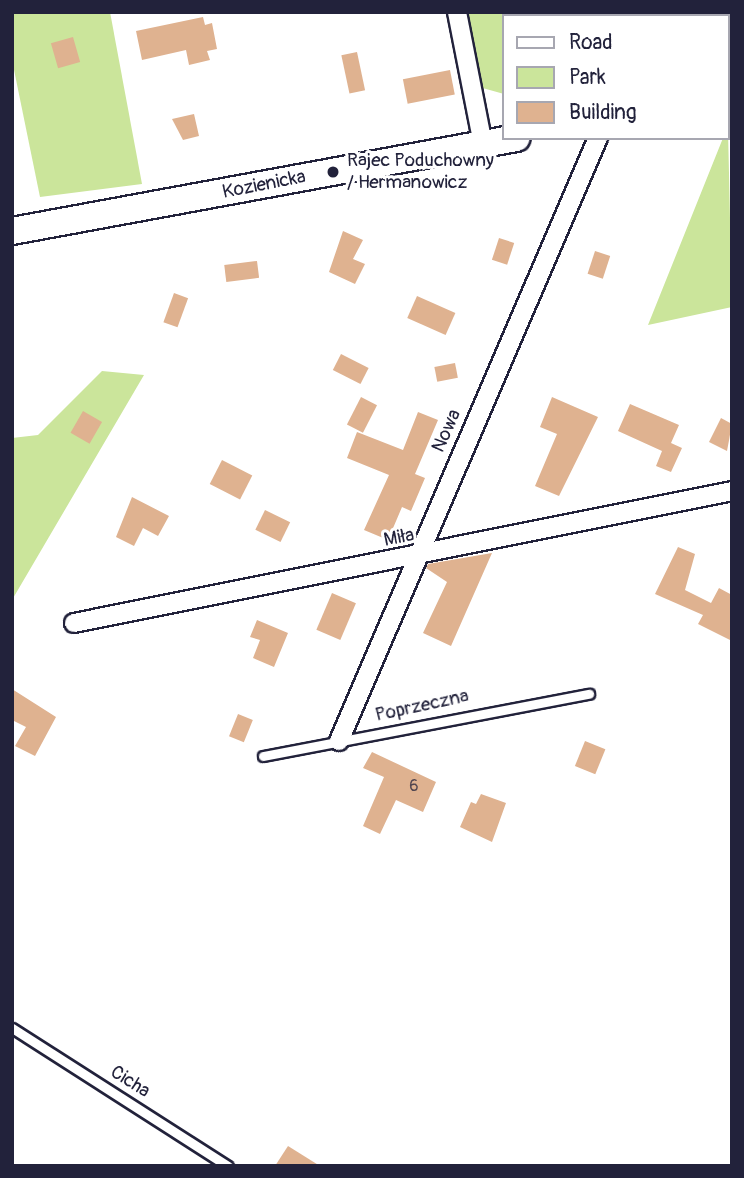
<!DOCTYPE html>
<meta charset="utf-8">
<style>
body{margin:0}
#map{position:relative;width:744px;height:1178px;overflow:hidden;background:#fff;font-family:Pangolin,sans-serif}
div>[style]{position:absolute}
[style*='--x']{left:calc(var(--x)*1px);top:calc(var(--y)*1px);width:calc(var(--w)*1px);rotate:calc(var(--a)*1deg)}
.green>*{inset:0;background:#cbe59b}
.building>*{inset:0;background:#dfb290;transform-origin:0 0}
.roads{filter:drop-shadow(2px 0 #22223b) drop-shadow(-2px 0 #22223b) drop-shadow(0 2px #22223b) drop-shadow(0 -2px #22223b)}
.service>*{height:9px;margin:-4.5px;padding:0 4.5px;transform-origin:4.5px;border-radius:4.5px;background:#fff}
.minor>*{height:18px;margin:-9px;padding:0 9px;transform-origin:9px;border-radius:9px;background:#fff}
.secondary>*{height:26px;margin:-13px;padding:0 13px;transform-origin:13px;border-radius:13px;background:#fff}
.dots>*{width:19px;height:19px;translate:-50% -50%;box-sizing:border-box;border:4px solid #fff;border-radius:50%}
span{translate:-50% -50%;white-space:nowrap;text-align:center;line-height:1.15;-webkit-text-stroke:6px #fff;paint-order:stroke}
.number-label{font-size:16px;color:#514650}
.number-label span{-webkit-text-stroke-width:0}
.poi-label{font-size:19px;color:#22223b}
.left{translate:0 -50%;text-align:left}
.street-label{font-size:19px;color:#22223b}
.frame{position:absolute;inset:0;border:14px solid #22223b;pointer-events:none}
.legend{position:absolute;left:502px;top:14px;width:228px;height:126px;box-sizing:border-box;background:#fff;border:2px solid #a7a7b1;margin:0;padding:9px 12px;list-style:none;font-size:21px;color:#22223b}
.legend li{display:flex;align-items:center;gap:14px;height:35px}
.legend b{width:35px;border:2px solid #a7a7b1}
</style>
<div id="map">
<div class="green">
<div style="clip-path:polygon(12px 12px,110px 12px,142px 184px,40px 197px,12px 60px)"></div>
<div style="clip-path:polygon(461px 12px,541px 12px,504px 16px,504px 94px,479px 87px)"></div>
<div style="clip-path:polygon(728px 129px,732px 307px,648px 325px,723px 138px,728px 138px)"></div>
<div style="clip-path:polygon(102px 371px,144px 375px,12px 600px,12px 438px,38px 435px)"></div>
</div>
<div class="building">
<div style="clip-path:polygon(203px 17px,205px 25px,212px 23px,217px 49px,207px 51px,210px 60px,189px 65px,186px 50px,142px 60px,136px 31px)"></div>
<div style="left:73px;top:37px;width:26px;height:23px;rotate:74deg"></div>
<div style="left:357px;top:52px;width:39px;height:16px;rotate:78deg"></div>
<div style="left:450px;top:70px;width:25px;height:48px;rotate:79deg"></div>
<div style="clip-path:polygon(194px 114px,199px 136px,183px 140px,172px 119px)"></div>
<div style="clip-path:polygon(343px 231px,363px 240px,353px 259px,365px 264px,355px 284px,329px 272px)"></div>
<div style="left:499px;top:238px;width:16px;height:23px;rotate:18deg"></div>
<div style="left:595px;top:251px;width:16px;height:24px;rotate:18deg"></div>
<div style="left:257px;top:261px;width:17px;height:33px;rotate:83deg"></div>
<div style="left:174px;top:293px;width:15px;height:31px;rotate:20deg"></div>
<div style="left:417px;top:296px;width:42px;height:24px;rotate:24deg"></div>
<div style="left:341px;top:354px;width:31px;height:18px;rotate:27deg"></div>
<div style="left:455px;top:363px;width:15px;height:21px;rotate:79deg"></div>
<div style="left:361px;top:397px;width:18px;height:31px;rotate:27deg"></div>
<div style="clip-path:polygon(552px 397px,598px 417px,559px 496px,535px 486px,557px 434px,540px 427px)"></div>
<div style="clip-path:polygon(630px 404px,679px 425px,671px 443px,682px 448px,671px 472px,656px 466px,662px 451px,618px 431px)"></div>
<div style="left:83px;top:411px;width:22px;height:25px;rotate:30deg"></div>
<div style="clip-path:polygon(418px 412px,438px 420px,415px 474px,425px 478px,411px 511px,402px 507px,388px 540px,364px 530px,389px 475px,347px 458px,357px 432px,403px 450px)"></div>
<div style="clip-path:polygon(721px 418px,732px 424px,727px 451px,709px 442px)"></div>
<div style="left:222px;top:460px;width:34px;height:27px;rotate:27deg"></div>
<div style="clip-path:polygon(132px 497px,169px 516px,158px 536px,143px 528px,134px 546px,116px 537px)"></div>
<div style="left:265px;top:510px;width:28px;height:22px;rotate:26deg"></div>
<div style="clip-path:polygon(678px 547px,695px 554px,685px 590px,711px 603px,719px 588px,732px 595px,732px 641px,698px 624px,703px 615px,655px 594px)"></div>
<div style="clip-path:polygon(492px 553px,451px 646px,423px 633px,447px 582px,426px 568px,428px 564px)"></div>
<div style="left:332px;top:593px;width:26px;height:40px;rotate:23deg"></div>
<div style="clip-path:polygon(257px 620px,288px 633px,274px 667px,253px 658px,260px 640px,250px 637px)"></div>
<div style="clip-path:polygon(12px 689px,56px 717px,35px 756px,15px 746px,26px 727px,12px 720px)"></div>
<div style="left:238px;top:714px;width:16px;height:24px;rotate:22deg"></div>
<div style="left:585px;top:741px;width:22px;height:27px;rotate:22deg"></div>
<div style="clip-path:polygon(372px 752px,436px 782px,423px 812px,396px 800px,380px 834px,363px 826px,384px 777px,363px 768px)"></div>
<div style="clip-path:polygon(481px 794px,506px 803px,492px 842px,460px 827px,471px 802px,476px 804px)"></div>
<div style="clip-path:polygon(288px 1146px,320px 1166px,275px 1166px)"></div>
</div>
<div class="roads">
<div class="service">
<div style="--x:263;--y:756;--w:332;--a:-10.8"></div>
<div style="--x:12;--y:1028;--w:256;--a:32.6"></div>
</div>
<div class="minor">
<div style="--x:457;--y:12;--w:135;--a:78.9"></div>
<div style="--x:74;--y:623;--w:671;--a:-11.34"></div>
<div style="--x:339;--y:741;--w:656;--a:-66.76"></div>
</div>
<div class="secondary">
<div style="--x:728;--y:99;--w:4;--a:0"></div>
<div style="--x:12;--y:231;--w:513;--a:-10.45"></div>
</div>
</div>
<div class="dots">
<div style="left:333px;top:172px;background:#22223b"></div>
</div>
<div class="number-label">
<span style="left:414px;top:786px">6</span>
</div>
<div class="poi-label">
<span class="left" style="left:347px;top:172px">Rajec Poduchowny<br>/ Hermanowicz</span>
</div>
<div class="street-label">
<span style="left:264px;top:185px;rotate:-11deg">Kozienicka</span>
<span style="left:447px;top:431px;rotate:-66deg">Nowa</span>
<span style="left:399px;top:538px;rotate:-11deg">Miła</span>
<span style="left:422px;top:706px;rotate:-12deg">Poprzeczna</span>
<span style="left:130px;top:1082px;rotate:32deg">Cicha</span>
</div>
<div class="frame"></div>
<ul class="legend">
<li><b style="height:9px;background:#fff"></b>Road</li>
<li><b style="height:19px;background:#cbe59b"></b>Park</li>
<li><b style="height:19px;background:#dfb290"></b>Building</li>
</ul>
</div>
